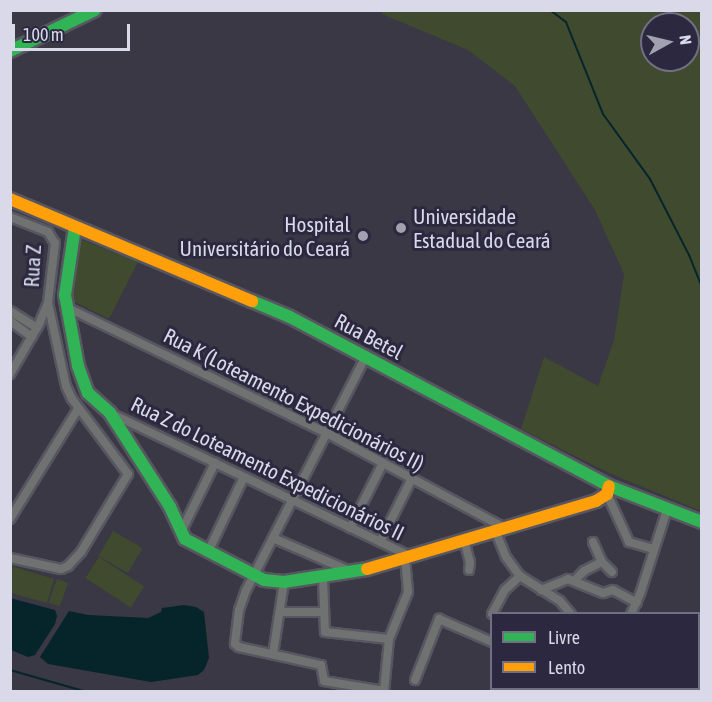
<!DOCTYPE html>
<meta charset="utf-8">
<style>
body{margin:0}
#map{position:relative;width:712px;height:702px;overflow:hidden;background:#393844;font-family:"Asap Condensed",sans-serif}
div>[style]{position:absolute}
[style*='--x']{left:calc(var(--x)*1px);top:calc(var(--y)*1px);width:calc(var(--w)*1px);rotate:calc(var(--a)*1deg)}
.green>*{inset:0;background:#3f4a2f;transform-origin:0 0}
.water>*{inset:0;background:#05252a}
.stream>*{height:2px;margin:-1px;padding:0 1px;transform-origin:1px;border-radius:1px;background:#05252a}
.roads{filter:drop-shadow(2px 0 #575661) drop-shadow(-2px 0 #575661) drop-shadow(0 2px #575661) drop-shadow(0 -2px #575661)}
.street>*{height:8px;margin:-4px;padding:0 4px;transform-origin:4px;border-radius:4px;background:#6f7271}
.fast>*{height:12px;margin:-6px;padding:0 6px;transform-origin:6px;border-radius:6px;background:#30b455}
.slow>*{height:12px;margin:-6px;padding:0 6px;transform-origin:6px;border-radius:6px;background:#ff9f0a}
.dots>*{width:16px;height:16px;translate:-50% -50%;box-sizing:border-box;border:3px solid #2b283f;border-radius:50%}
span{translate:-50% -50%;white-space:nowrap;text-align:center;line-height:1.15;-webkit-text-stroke:6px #2b283f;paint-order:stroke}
.poi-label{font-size:21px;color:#dad9e9}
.left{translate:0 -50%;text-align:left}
.right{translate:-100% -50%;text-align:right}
.street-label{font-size:21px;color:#dad9e9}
.frame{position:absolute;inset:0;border:12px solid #dad9e9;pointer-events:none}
.legend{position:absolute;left:490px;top:612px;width:210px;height:78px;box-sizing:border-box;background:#2b283f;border:2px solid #716f83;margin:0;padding:8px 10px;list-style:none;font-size:18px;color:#dad9e9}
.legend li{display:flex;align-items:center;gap:12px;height:30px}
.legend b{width:30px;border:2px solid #716f83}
.north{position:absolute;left:640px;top:12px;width:60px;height:60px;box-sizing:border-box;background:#2b283f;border:2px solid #716f83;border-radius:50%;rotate:82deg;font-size:16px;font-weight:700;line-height:24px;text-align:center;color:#dad9e9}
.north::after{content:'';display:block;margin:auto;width:21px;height:27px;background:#a2a1af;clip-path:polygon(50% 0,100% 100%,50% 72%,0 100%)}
.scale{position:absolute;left:12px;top:24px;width:118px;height:27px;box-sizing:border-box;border:3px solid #dad9e9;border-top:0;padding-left:8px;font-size:18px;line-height:21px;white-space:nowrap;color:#dad9e9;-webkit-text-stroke:4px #2b283f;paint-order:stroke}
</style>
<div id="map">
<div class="green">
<div style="clip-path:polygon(evenodd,383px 10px,701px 11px,701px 511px,611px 474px,521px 429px,544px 357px,598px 386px,614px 340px,624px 274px,595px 210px,515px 86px,468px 50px,382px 14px,383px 10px,652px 24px,688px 24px,688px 60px,652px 60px,652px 24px)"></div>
<div style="clip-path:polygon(80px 239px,138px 262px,109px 319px,71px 300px)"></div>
<div style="left:113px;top:531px;width:34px;height:29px;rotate:30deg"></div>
<div style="left:99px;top:557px;width:54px;height:25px;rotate:33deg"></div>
<div style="clip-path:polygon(11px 566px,54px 579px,47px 603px,11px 593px)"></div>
<div style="left:57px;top:579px;width:12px;height:25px;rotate:20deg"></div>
</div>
<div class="water">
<div style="clip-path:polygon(10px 598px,55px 610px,57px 616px,55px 624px,35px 655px,28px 657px,11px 650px)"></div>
<div style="clip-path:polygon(184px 605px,196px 607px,204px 612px,209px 658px,204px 670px,198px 675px,151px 682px,48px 664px,40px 657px,69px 611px,88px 615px,148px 618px,161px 612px,162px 608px)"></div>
</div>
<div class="stream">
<div style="--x:550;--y:10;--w:20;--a:37"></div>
<div style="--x:566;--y:22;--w:99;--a:68.1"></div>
<div style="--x:603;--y:114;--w:80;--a:54.1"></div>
<div style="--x:650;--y:179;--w:85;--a:62.8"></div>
<div style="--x:689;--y:255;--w:35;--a:68"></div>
<div style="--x:10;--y:670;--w:80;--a:15.9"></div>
</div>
<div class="roads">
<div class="street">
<div style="--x:10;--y:217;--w:41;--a:21.5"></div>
<div style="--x:48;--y:232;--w:13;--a:58"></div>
<div style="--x:55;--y:243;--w:60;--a:96.7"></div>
<div style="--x:48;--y:303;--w:23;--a:113"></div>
<div style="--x:39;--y:324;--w:58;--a:120.1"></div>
<div style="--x:66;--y:307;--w:288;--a:25.8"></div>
<div style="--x:325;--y:432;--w:202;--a:28.1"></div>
<div style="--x:10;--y:311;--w:32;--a:32"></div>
<div style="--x:10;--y:321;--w:27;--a:36"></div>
<div style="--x:366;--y:356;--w:263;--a:117.1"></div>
<div style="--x:246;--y:590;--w:21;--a:109"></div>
<div style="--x:239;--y:610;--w:34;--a:97"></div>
<div style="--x:235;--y:644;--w:5;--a:37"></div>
<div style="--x:239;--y:647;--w:84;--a:12.4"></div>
<div style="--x:321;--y:665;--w:16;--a:79"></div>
<div style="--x:324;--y:681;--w:61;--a:9.5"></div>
<div style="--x:384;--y:691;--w:52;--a:-84.5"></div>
<div style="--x:389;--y:639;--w:51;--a:-68"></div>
<div style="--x:408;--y:592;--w:34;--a:-95"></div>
<div style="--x:110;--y:413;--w:332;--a:25.5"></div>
<div style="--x:607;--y:494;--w:53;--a:65.4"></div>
<div style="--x:629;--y:542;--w:26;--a:16"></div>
<div style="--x:10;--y:519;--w:129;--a:-58.3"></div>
<div style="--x:350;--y:528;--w:73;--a:-63.1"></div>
<div style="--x:182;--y:530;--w:75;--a:-63.8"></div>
<div style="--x:495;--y:530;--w:29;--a:68"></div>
<div style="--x:506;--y:557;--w:24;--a:54"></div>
<div style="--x:520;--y:576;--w:47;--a:32"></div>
<div style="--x:560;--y:601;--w:17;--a:50"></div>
<div style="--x:273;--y:538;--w:86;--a:23.3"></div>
<div style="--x:464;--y:540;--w:23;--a:75"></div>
<div style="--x:470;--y:562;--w:8;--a:97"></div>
<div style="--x:380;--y:542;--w:72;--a:-63.4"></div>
<div style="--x:593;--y:542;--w:22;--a:66"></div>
<div style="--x:602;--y:562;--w:14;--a:45"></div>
<div style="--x:208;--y:552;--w:83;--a:-64.4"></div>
<div style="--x:10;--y:558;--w:52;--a:12.2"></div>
<div style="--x:61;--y:569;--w:8;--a:-23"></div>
<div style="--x:68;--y:566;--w:19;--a:-47"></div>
<div style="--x:81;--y:552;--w:91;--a:-58.9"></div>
<div style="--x:128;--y:474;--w:94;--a:-126.7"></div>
<div style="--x:72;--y:399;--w:14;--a:-115"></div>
<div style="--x:66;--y:386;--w:85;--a:-102.2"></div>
<div style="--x:323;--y:578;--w:54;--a:87.9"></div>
<div style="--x:325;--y:632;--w:64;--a:6.2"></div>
<div style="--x:574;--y:581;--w:14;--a:-45"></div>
<div style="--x:584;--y:571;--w:20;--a:-27"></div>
<div style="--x:541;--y:590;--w:29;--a:-22"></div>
<div style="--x:568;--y:579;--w:38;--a:22"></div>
<div style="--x:603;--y:593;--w:10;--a:-17"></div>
<div style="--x:613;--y:590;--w:27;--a:28"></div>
<div style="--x:280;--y:612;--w:44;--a:0"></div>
<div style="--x:492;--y:614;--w:27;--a:-62"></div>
<div style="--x:505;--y:590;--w:21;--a:-43"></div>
<div style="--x:631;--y:614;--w:22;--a:-66"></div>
<div style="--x:640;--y:594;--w:88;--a:-72.2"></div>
<div style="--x:698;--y:649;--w:4;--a:27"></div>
<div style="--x:273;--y:654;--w:73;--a:-81.3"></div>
<div style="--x:415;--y:680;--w:66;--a:-68.5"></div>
<div style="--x:439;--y:619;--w:58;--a:23.5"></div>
<div style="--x:601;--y:688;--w:5;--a:53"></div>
<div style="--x:650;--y:688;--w:7;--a:34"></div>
<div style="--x:529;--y:692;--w:5;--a:-53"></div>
</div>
<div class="fast">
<div style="--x:10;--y:51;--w:94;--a:-25.8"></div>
<div style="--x:75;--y:227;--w:69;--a:98.4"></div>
<div style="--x:65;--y:295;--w:72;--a:79.6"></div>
<div style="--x:78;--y:366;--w:29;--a:70"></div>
<div style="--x:88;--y:393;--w:30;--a:42"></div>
<div style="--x:110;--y:413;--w:112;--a:57.4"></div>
<div style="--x:170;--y:507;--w:35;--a:65"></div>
<div style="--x:185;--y:539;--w:89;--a:27.4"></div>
<div style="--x:264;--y:580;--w:20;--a:6"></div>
<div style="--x:284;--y:582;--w:84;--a:-8.9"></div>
<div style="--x:252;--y:301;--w:41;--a:22.8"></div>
<div style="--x:290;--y:317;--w:361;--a:27.9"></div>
<div style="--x:609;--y:486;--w:100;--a:21.2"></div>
</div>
<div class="slow">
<div style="--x:10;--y:199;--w:263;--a:22.9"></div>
<div style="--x:367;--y:569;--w:239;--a:-16.5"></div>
<div style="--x:596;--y:501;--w:13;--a:-32"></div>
<div style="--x:607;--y:494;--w:8;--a:-76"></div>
</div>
</div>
<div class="dots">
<div style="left:401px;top:228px;background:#a2a1af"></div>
<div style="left:363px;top:236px;background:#a2a1af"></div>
</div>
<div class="poi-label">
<span class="left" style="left:413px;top:228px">Universidade<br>Estadual do Ceará</span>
<span class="right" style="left:350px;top:236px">Hospital<br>Universitário do Ceará</span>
</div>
<div class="street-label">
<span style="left:32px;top:266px;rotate:-87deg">Rua Z</span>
<span style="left:369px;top:336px;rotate:28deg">Rua Betel</span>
<span style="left:294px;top:399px;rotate:27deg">Rua K (Loteamento Expedicionários II)</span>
<span style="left:268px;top:468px;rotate:26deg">Rua Z do Loteamento Expedicionários II</span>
</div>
<div class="frame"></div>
<ul class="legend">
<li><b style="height:8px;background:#30b455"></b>Livre</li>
<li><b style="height:8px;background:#ff9f0a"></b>Lento</li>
</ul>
<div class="north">N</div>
<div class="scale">100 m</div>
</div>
